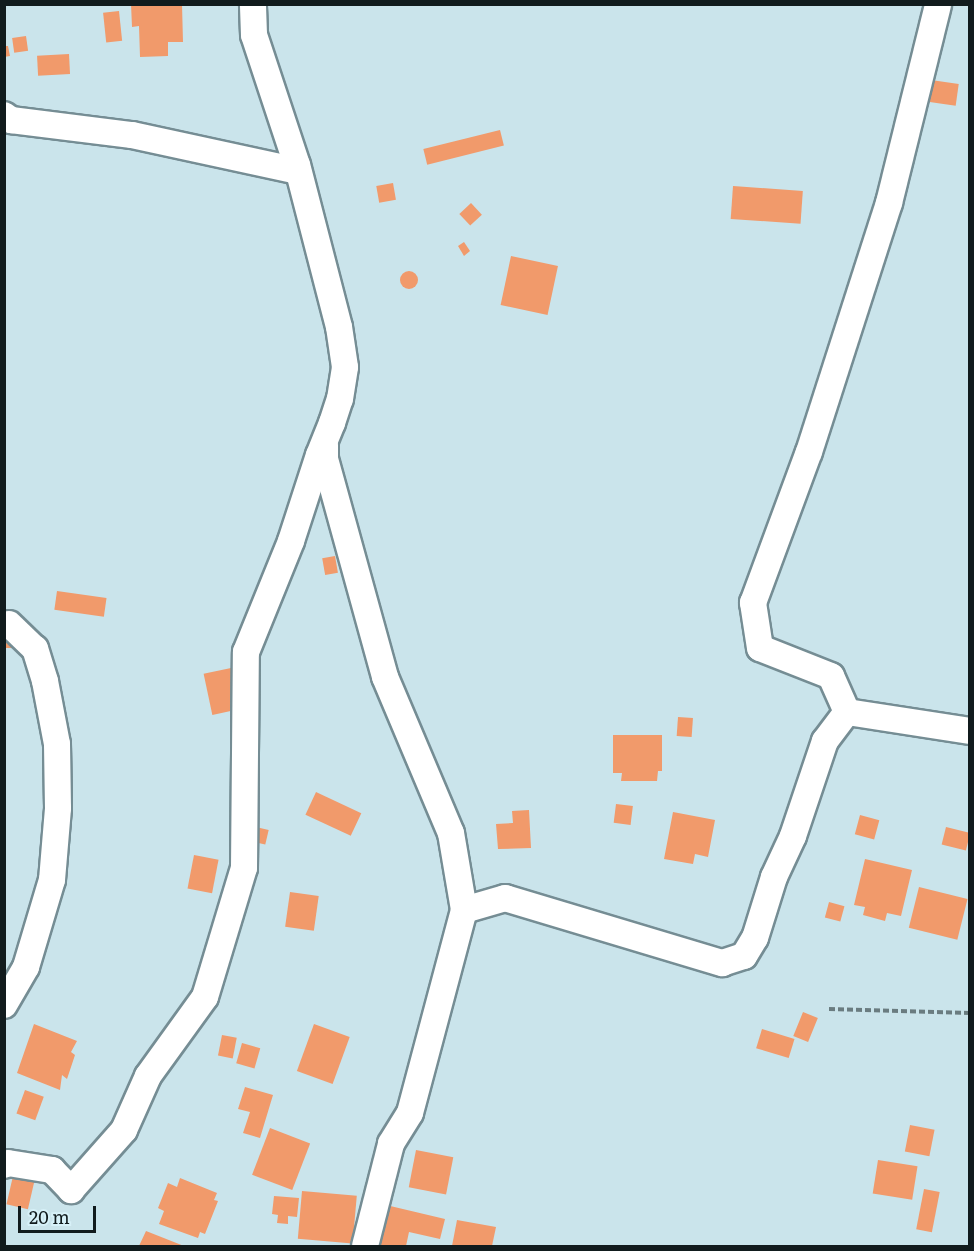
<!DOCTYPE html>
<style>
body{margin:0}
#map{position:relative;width:974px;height:1251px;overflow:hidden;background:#cae4eb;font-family:Literata,serif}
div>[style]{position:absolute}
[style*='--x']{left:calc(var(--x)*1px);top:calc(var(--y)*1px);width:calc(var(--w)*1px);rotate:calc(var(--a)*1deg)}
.building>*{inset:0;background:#f19a6b;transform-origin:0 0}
.round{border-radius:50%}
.path>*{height:4px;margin-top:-2px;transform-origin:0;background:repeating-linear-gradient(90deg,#6a7c80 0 6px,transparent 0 9px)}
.roads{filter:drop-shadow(2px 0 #758d94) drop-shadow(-2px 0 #758d94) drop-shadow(0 2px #758d94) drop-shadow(0 -2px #758d94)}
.street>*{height:26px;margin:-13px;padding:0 13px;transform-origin:13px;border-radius:13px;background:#fff}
span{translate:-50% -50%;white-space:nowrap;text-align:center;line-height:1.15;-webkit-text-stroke:4.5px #d7f1f8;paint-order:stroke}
.frame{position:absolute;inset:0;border:6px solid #111b1d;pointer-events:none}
.scale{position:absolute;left:18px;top:1206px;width:78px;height:27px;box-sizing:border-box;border:3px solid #111b1d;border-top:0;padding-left:8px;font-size:18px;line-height:21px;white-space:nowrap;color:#111b1d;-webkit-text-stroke:4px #d7f1f8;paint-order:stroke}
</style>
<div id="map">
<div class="building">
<div style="clip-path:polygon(131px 4px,182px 4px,183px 42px,168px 42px,168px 56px,140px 57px,139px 26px,132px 27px)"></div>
<div style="left:119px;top:11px;width:30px;height:16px;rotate:84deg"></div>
<div style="left:26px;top:36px;width:15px;height:14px;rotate:82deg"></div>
<div style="clip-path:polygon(4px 46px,8px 46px,10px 56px,4px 57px)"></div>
<div style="left:69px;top:54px;width:20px;height:32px;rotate:87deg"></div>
<div style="left:931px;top:80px;width:28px;height:22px;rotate:8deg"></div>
<div style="left:500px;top:130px;width:16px;height:79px;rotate:76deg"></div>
<div style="left:393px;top:183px;width:17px;height:17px;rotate:80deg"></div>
<div style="left:733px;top:186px;width:70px;height:33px;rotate:4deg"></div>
<div style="left:471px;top:203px;width:16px;height:16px;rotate:47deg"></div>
<div style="clip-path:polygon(464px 242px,470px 251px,464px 256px,458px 246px)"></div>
<div style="left:511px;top:256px;width:48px;height:50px;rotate:12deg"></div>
<div class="round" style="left:400px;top:271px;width:18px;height:18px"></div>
<div style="left:335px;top:556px;width:17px;height:13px;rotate:80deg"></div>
<div style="left:57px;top:591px;width:50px;height:19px;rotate:8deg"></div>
<div style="clip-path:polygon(4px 635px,15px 645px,12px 648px,4px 648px)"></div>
<div style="left:231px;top:668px;width:42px;height:28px;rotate:78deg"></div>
<div style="left:678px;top:717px;width:15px;height:19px;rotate:4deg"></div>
<div style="clip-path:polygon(613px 735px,662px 735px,662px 771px,658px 771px,657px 781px,621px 781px,622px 773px,613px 773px)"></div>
<div style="left:316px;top:792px;width:50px;height:25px;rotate:25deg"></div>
<div style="left:616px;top:804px;width:17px;height:19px;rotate:7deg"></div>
<div style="clip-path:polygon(529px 810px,531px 848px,498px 849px,496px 824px,513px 823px,512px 811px)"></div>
<div style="clip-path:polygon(673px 812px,715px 820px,708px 857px,695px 854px,693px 864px,664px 859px)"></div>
<div style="left:860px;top:815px;width:20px;height:20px;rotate:15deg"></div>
<div style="left:256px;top:827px;width:13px;height:15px;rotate:13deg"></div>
<div style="left:946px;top:827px;width:25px;height:18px;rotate:14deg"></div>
<div style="left:194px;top:855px;width:25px;height:34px;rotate:11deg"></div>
<div style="clip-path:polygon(865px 859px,912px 870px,901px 916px,887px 913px,885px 921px,863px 915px,865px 907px,854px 905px)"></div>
<div style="left:919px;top:887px;width:50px;height:42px;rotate:14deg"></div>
<div style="left:290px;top:892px;width:29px;height:35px;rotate:8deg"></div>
<div style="left:829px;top:902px;width:16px;height:16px;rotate:15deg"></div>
<div style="left:803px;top:1012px;width:16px;height:26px;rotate:22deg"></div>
<div style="clip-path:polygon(34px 1024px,77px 1041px,71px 1052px,75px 1055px,67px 1079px,62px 1075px,60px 1090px,17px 1073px)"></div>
<div style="left:314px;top:1024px;width:38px;height:50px;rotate:20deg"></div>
<div style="left:762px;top:1029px;width:34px;height:20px;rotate:17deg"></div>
<div style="left:222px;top:1035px;width:15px;height:21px;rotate:11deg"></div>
<div style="left:242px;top:1043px;width:19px;height:21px;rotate:16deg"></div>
<div style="clip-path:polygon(245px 1087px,273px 1095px,260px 1138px,243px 1133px,250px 1112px,238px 1109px)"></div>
<div style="left:25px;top:1090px;width:20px;height:25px;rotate:20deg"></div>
<div style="left:910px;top:1125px;width:25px;height:27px;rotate:11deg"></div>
<div style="left:270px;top:1128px;width:43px;height:50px;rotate:21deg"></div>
<div style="left:416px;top:1150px;width:38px;height:38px;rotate:11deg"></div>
<div style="left:878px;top:1160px;width:40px;height:34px;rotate:9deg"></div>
<div style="left:13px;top:1176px;width:22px;height:29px;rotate:13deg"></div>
<div style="clip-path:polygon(180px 1178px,217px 1193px,214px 1200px,218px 1201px,205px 1234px,200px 1232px,198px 1238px,159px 1224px,164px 1211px,158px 1208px,168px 1183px,177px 1187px)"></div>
<div style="left:924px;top:1189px;width:16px;height:41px;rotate:11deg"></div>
<div style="left:302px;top:1191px;width:55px;height:48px;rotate:5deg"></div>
<div style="clip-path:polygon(274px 1196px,299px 1198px,297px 1217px,288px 1216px,288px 1224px,277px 1223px,278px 1215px,272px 1214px)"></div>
<div style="clip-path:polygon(386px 1205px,445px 1219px,440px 1239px,409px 1232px,406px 1246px,376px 1246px)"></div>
<div style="clip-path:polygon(457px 1220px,496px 1227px,492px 1246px,452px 1246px)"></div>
<div style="clip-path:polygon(146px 1231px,184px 1246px,139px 1246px)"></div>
</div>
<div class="path">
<div style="--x:829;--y:1009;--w:141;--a:1.6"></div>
</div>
<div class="roads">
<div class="street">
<div style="--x:4;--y:115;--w:9;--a:36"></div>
<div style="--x:11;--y:120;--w:122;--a:7.1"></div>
<div style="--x:132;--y:135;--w:170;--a:12.2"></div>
<div style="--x:325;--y:445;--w:14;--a:90"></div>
<div style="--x:325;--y:459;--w:226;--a:74.6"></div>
<div style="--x:385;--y:677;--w:169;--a:67.1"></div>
<div style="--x:451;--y:833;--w:78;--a:80.4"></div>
<div style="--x:464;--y:910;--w:210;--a:104.9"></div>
<div style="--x:410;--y:1113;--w:36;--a:122"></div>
<div style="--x:391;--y:1144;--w:105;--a:104.3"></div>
<div style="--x:847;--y:712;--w:39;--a:-114"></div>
<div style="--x:831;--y:676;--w:76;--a:-158.5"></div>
<div style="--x:760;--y:648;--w:46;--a:-98.8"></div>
<div style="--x:753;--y:603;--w:161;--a:-69.7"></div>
<div style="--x:809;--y:452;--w:262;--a:-72.2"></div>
<div style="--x:889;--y:203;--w:204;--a:-76.1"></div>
<div style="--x:464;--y:910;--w:43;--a:-16.3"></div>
<div style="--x:505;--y:898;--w:227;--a:16.7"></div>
<div style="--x:722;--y:963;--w:23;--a:-18"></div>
<div style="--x:744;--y:956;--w:21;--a:-59"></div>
<div style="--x:755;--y:938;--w:64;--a:-72.7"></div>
<div style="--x:774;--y:877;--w:45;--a:-65.1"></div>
<div style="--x:793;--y:836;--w:100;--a:-71.4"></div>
<div style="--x:825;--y:741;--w:36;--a:-53"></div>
<div style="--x:847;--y:712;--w:124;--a:8.8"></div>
<div style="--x:4;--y:1005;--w:44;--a:-59.9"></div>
<div style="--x:26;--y:967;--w:91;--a:-73.4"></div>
<div style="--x:52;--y:880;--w:72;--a:-85.2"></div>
<div style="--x:58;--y:808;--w:64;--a:-90.9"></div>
<div style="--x:57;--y:744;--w:64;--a:-100.8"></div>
<div style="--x:45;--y:681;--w:34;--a:-107"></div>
<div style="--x:35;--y:649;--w:36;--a:-136"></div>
<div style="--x:4;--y:1165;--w:4;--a:-27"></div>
<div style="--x:8;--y:1163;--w:45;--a:9"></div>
<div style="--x:52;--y:1170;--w:28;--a:46"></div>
<div style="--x:71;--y:1190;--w:80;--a:-48.5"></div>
<div style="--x:124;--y:1130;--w:59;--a:-66"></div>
<div style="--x:148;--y:1076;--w:97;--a:-54.2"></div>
<div style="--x:205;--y:997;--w:135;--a:-73.2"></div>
<div style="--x:244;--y:868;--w:216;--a:-89.5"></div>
<div style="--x:246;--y:652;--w:120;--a:-67.9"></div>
<div style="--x:291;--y:541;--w:90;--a:-72"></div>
<div style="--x:319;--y:455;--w:35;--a:-68"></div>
<div style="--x:332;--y:423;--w:25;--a:-72"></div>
<div style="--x:340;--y:399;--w:32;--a:-81"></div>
<div style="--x:345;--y:367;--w:40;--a:-98.5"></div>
<div style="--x:339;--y:327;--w:167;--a:-104.5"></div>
<div style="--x:297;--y:165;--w:137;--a:-108.3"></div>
<div style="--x:254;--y:35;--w:31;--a:-92"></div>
</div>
</div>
<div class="frame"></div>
<div class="scale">20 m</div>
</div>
